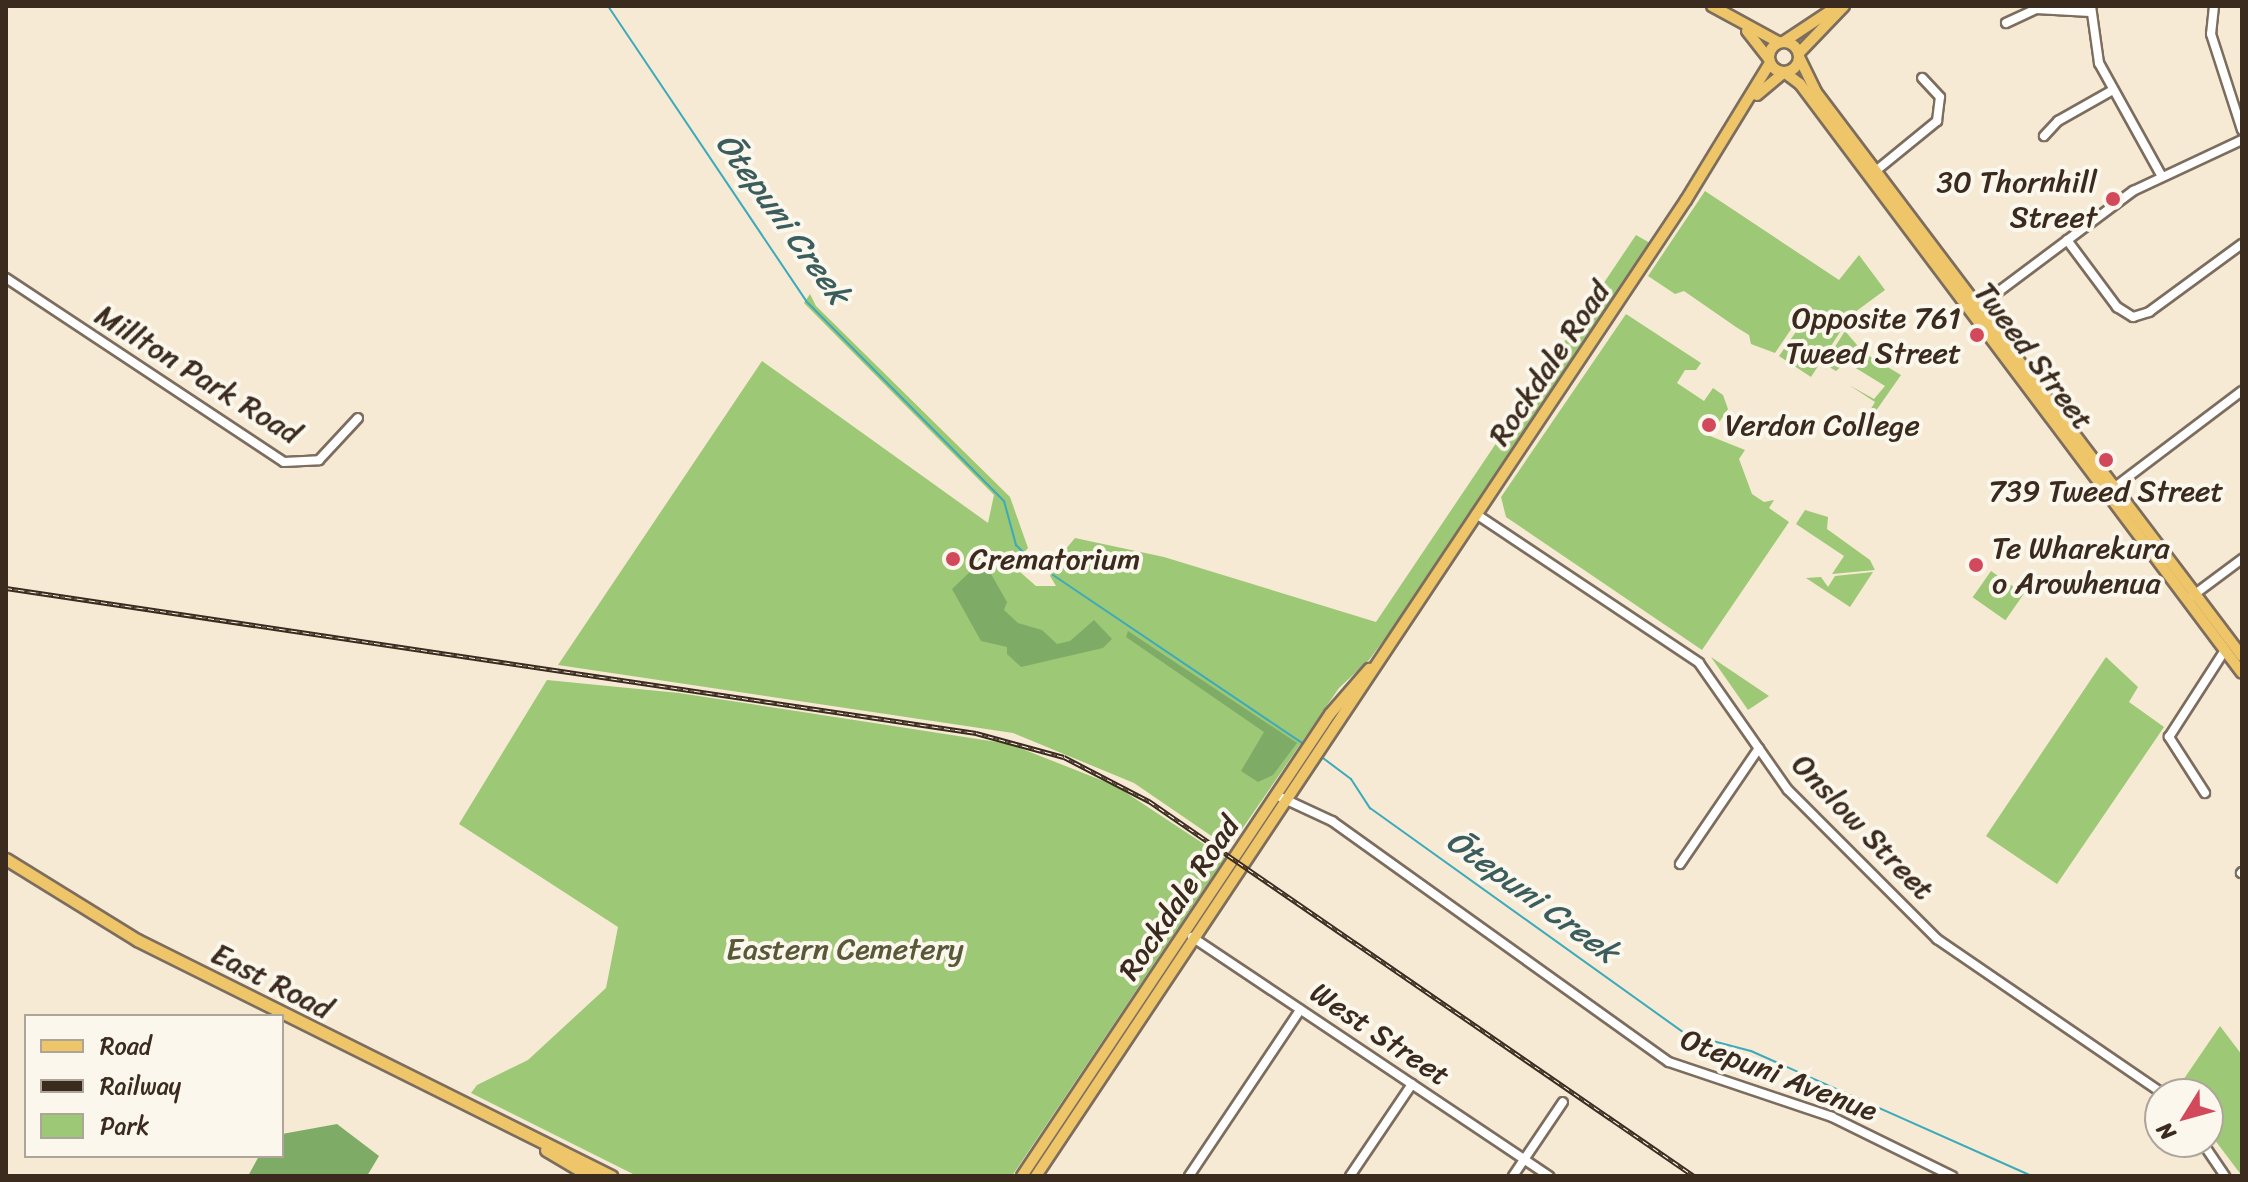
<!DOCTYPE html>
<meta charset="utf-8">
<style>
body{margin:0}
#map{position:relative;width:2248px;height:1182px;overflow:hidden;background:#f6ead4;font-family:Sriracha,sans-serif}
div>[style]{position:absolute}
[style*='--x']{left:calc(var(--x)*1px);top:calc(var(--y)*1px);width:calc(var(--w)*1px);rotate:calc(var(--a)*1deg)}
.green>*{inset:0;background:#9dc875;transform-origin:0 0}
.forest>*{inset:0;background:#7eac66}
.stream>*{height:2px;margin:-1px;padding:0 1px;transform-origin:1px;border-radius:1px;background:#3caabb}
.roads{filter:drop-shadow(2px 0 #7c6d5e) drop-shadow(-2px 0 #7c6d5e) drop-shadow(0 2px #7c6d5e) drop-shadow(0 -2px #7c6d5e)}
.minor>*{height:8px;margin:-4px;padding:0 4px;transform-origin:4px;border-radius:4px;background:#fff}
.major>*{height:10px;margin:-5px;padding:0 5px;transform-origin:5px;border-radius:5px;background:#eec569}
.major>.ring{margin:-5px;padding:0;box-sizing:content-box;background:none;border:10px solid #eec569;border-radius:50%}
.highway>*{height:11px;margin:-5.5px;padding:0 5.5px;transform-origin:5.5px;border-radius:5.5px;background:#eec569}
.rail>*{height:5px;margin-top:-2.5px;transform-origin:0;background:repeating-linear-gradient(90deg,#fbf7ec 0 6px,#3b2a1e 0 12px);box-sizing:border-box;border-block:2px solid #3b2a1e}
.dots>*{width:22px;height:22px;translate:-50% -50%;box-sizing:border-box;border:4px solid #fbf7ec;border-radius:50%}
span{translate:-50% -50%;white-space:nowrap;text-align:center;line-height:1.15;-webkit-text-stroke:8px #fbf7ec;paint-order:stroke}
.poi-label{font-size:30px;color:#3b2a1e}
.right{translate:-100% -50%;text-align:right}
.left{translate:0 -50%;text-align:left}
.street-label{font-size:30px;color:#3b2a1e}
.park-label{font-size:30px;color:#585938}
.water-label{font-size:32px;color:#3b5d5d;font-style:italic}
.frame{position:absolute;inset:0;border:8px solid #3b2a1e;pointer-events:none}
.legend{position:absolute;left:24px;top:1014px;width:260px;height:144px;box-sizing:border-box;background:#fbf7ec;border:2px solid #aea59a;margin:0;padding:10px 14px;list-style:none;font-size:24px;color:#3b2a1e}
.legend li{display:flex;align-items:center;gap:16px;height:40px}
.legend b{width:40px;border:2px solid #aea59a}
.north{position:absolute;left:2144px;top:1078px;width:80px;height:80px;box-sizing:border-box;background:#fbf7ec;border:2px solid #aea59a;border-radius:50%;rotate:233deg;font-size:22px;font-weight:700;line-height:32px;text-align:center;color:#3b2a1e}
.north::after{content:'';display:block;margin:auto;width:28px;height:36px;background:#d1495b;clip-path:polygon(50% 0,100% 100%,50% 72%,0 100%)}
</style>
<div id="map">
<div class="green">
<div style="clip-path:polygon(1705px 191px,1839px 280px,1859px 255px,1885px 290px,1851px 315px,1811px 377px,1779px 356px,1800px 326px,1796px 322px,1775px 353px,1751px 344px,1749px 335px,1736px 327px,1684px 291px,1675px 294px,1648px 276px)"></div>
<div style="clip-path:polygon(1636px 235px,1650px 243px,1392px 629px,1369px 660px,1339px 688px,1229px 848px,1134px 783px,1013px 733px,558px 665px,762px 361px,988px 523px,994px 495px,804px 303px,810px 294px,816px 306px,1010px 497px,1028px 548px,1020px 557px,1012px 550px,1005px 559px,1036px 586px,1056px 586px,1050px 576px,1055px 562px,1075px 538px,1164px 557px,1376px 622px)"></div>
<div style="clip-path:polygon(1626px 314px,1701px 363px,1696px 370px,1685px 370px,1677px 383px,1704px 401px,1713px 388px,1723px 395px,1728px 409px,1710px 436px,1745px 450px,1739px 459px,1752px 494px,1764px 502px,1774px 500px,1769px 508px,1789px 522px,1702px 650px,1506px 517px,1501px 497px)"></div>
<div style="clip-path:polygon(1845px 331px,1864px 353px,1901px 375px,1873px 415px,1869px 412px,1875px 402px,1849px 385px,1874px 399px,1885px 386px,1846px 362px,1836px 371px,1824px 364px)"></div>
<div style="clip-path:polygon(1805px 510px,1828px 517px,1827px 529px,1870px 560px,1875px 570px,1832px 574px,1844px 556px,1796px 524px)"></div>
<div style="left:1991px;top:571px;width:40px;height:32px;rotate:35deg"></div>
<div style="clip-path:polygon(1873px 572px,1850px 607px,1806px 578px,1821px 577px,1828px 587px,1835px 576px)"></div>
<div style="clip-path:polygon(1711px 657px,1769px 696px,1748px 710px)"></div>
<div style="clip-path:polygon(2106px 657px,2138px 687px,2129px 702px,2164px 727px,2057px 884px,1986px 836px)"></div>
<div style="clip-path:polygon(547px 680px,679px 693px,1010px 744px,1116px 786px,1225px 858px,1012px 1176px,637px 1176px,471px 1093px,477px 1085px,528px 1060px,606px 988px,618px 927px,459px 824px)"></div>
<div style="clip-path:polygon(2220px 1026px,2242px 1055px,2242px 1176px,2208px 1131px,2208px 1094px,2177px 1089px)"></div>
</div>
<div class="forest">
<div style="clip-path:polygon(979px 553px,1007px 602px,1004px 610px,1018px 623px,1042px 630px,1057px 644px,1070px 641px,1094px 620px,1112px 639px,1103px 648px,1021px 667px,1007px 654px,1007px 647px,981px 641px,952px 589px,973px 569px,968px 561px)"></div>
<div style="clip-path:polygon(1128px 631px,1297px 743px,1273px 775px,1258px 782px,1241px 771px,1264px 732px,1126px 637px)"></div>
<div style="clip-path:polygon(337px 1124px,379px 1156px,367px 1176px,248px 1176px,259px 1156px,282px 1156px,282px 1134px)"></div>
</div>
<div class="stream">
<div style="--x:608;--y:6;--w:355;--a:56.1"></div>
<div style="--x:806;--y:301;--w:281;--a:45.3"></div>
<div style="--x:1004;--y:501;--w:46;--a:74.7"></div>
<div style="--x:1016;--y:545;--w:11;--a:45"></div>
<div style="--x:1053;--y:575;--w:303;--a:34"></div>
<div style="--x:1319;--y:755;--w:40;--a:37"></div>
<div style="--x:1351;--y:779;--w:35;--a:57"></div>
<div style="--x:1370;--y:808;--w:388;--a:35.6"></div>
<div style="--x:1686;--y:1034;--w:67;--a:14.7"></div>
<div style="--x:1751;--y:1051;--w:308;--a:24"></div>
</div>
<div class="roads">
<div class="minor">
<div style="--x:2091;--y:6;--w:58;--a:82"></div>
<div style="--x:2099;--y:63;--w:128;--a:61"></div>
<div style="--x:2214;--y:6;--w:28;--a:96"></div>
<div style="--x:2211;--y:34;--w:101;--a:72.1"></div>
<div style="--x:2006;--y:23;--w:33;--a:-25"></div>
<div style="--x:2036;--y:9;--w:54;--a:3.2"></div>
<div style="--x:2044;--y:136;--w:21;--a:-47"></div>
<div style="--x:2058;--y:121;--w:63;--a:-29.4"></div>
<div style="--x:1872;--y:174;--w:84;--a:-39.2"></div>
<div style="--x:1937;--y:121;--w:24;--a:-83"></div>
<div style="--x:1940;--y:97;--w:26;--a:-133"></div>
<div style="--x:2067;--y:240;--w:84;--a:53.3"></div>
<div style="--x:2117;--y:307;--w:19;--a:32"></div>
<div style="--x:2133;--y:317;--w:17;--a:-17"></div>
<div style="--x:2149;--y:312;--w:115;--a:-36.2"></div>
<div style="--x:6;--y:278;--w:333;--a:33.5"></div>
<div style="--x:284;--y:462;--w:35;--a:-3"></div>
<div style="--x:319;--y:460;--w:57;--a:-47.1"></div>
<div style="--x:1974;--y:310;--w:199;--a:-36.8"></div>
<div style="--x:2133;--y:191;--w:120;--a:-25.1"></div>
<div style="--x:2111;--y:490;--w:164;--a:-37.1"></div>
<div style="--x:1476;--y:514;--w:268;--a:33.7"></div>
<div style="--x:1699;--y:663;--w:155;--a:55"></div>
<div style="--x:1788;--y:790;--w:211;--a:45"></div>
<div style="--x:1937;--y:939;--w:274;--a:34.4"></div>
<div style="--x:2191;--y:597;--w:64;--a:-36.7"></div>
<div style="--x:2205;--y:793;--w:67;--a:-122.7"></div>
<div style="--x:2169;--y:737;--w:103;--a:-57.2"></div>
<div style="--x:1276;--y:795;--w:62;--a:24.9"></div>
<div style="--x:1332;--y:821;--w:414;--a:35.6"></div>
<div style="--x:1669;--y:1062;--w:172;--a:18.6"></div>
<div style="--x:1832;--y:1117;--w:134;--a:26.2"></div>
<div style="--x:1680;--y:864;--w:140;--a:-55.7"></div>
<div style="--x:2241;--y:873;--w:1;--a:-45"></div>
<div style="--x:1192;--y:937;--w:430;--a:33.8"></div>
<div style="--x:2202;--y:1142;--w:41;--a:55.9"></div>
<div style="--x:1189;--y:1176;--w:200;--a:-56.2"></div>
<div style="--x:1350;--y:1176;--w:111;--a:-56"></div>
<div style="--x:1513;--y:1176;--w:89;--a:-56"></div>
</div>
<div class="major">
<div style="--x:1712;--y:6;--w:75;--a:28.6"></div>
<div style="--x:1747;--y:31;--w:34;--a:52"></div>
<div style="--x:1785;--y:41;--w:58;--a:-33.7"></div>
<div class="ring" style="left:1769px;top:42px;width:20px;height:20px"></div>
<div style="--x:1799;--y:53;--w:65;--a:-46.2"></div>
<div style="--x:1799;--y:57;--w:39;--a:64"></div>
<div style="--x:1816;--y:92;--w:707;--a:52.94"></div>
<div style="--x:1757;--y:95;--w:35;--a:-40"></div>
<div style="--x:1784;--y:72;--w:20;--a:37"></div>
<div style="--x:1800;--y:84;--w:736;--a:53.11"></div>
<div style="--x:1022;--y:1176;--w:555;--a:-56.31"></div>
<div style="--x:1330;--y:714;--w:60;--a:-49.1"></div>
<div style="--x:1036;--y:1176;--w:1173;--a:-56.34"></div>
<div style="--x:1686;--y:200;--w:161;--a:-58.5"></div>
</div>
<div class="highway">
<div style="--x:6;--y:859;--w:154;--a:31.7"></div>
<div style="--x:137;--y:940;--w:530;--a:26.47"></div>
<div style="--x:546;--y:1150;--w:51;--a:30.6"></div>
</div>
</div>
<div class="rail">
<div style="--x:6;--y:588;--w:981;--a:8.5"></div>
<div style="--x:976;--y:733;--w:91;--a:15.3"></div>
<div style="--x:1064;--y:757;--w:96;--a:27.4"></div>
<div style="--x:1149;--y:801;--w:662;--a:34.53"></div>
</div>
<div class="dots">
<div style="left:2113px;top:199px;background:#d1495b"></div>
<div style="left:1977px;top:335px;background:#d1495b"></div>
<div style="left:1709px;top:425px;background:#d1495b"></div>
<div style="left:2106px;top:460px;background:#d1495b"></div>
<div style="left:953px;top:559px;background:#d1495b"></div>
<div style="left:1976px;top:565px;background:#d1495b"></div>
</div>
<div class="poi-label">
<span class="right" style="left:2097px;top:199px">30 Thornhill<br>Street</span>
<span class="right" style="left:1961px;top:335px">Opposite 761<br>Tweed Street</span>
<span class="left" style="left:1725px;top:425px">Verdon College</span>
<span style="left:2106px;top:491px">739 Tweed Street</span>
<span class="left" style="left:1992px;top:565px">Te Wharekura<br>o Arowhenua</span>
<span class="left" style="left:969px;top:559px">Crematorium</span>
</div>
<div class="street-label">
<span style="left:2034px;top:356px;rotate:53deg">Tweed Street</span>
<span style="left:1549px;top:363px;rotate:-56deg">Rockdale Road</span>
<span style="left:198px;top:374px;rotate:32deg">Millton Park Road</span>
<span style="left:1863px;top:827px;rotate:46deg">Onslow Street</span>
<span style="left:1179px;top:898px;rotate:-56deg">Rockdale Road</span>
<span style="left:272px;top:981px;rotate:27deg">East Road</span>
<span style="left:1380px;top:1034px;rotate:34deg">West Street</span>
<span style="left:1779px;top:1075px;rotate:21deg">Otepuni Avenue</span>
</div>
<div class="park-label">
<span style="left:845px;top:949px">Eastern Cemetery</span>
</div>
<div class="water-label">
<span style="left:782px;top:219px;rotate:54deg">Ōtepuni Creek</span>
<span style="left:1532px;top:897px;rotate:36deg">Ōtepuni Creek</span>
</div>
<div class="frame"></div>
<ul class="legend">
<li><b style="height:10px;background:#eec569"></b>Road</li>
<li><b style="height:10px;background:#3b2a1e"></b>Railway</li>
<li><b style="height:22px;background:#9dc875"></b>Park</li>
</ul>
<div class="north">N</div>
</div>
